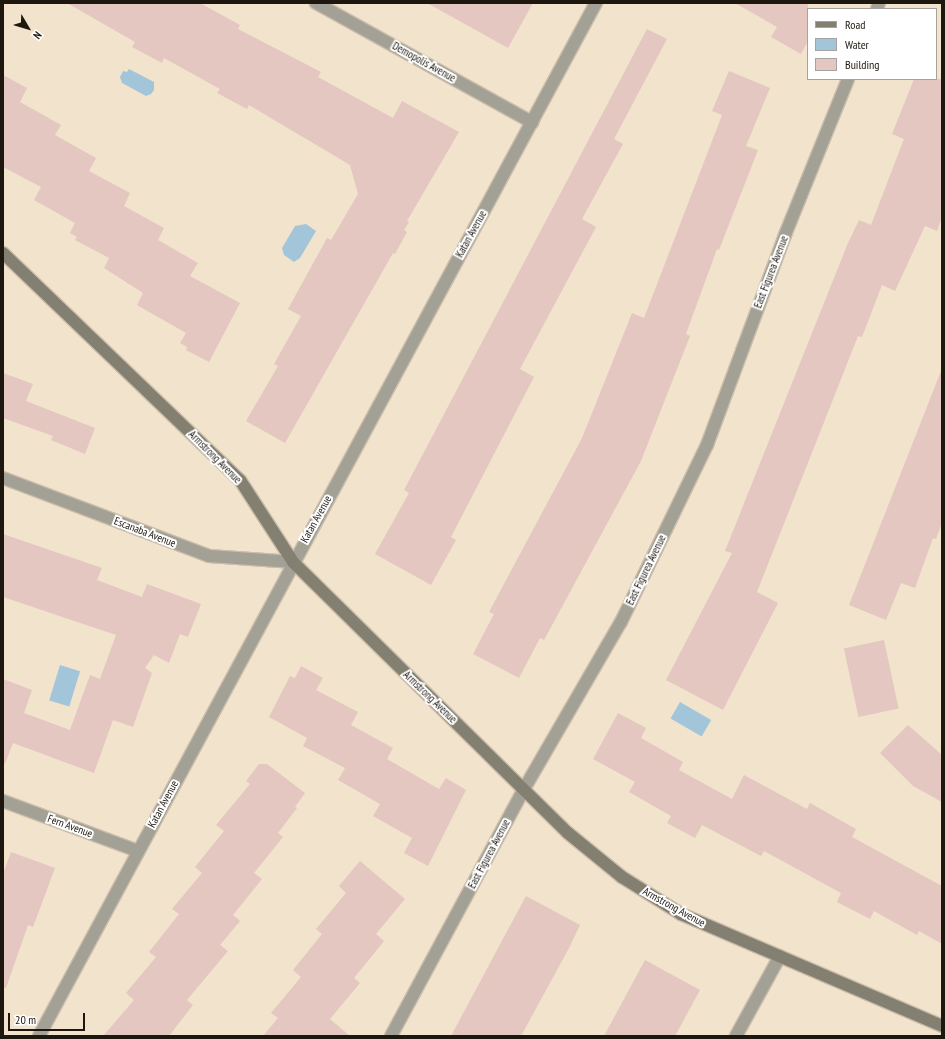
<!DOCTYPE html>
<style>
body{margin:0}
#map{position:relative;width:945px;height:1039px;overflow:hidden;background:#f2e3cd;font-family:"PT Sans Narrow",sans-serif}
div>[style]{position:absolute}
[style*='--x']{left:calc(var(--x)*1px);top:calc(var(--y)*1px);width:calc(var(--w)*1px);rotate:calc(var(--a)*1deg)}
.water>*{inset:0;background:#a3c5da;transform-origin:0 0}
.building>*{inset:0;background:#e3c7c0;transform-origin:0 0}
.roads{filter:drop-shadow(1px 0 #ccbeab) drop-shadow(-1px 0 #ccbeab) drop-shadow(0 1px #ccbeab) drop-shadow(0 -1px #ccbeab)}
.street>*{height:12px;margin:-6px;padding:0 6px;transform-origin:6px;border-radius:6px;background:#a3a196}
.secondary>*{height:12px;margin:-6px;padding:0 6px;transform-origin:6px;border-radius:6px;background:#848071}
span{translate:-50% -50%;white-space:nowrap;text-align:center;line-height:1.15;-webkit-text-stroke:4px #fff;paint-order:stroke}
.street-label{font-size:11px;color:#1d170f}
.frame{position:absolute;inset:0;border:4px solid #1d170f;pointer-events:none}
.legend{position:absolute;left:807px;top:8px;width:130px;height:72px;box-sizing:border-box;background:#fff;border:1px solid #a5a29f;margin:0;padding:5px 7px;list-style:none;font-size:12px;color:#1d170f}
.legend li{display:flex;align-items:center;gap:8px;height:20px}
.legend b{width:20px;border:1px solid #a5a29f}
.north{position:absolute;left:8px;top:8px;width:40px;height:40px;-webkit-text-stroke:3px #fff;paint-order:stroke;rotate:128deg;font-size:11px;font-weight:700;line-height:16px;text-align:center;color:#1d170f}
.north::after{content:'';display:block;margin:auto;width:14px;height:18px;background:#1d170f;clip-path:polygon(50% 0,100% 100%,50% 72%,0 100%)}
.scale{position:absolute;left:8px;top:1013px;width:77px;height:18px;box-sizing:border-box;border:2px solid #1d170f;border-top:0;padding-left:5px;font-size:12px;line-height:14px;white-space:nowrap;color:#1d170f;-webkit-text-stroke:3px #fff;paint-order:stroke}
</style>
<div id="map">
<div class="water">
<div style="clip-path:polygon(129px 69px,154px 82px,154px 90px,151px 94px,146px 96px,122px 83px,120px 77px,123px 71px,127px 72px)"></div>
<div style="clip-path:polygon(306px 224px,316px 231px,300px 258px,294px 262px,284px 255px,282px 248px,295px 226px)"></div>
<div style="left:60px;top:665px;width:21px;height:37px;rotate:17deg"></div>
<div style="left:680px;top:702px;width:36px;height:19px;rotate:30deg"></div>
</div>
<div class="building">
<div style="clip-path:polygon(67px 3px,200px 3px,240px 25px,238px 29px,321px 72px,318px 77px,393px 118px,402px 101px,459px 132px,407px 221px,409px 222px,404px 230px,407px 232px,395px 254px,393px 253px,285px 443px,246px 421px,278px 366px,274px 364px,301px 316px,288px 309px,327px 238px,331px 240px,358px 194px,350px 165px,249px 105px,247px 109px,217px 93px,220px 89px,164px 58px,162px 63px,132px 47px,135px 42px)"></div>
<div style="clip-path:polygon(427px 3px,533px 3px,508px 48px)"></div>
<div style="clip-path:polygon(735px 3px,808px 3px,808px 41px,801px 54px,771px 37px,777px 27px)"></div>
<div style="clip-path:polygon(647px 29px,667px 39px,614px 139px,623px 144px,582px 219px,596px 227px,520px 369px,534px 377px,451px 537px,456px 540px,431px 585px,375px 554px,409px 493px,404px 490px)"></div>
<div style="clip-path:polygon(729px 71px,770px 88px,746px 146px,758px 150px,719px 250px,717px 249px,686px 334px,690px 336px,641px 461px,544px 640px,540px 638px,519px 678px,473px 654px,494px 614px,489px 612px,582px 438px,632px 313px,644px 318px,722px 115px,712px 111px)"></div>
<div style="clip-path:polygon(3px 75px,27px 88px,20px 102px,61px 125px,55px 135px,96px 158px,89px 171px,130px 193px,124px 206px,164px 228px,158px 240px,198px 263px,190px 276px,240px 303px,209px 362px,186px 350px,187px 347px,180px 343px,186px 333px,137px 305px,143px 293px,104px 268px,109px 258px,75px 240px,77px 237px,70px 233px,75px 223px,34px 200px,41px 187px,3px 167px)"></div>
<div style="clip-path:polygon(914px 79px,942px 79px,942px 217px,937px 231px,925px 226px,895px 291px,882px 285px,862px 337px,858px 336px,757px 592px,778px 603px,723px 710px,666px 680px,732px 553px,725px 551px,848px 243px,859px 220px,871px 225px,904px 139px,892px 134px)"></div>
<div style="clip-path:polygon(941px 371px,942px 523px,936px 539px,933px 538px,915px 588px,901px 583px,886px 620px,849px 605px)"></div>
<div style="clip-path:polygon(3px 373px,33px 384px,26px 401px,95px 428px,85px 454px,51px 440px,53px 436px,3px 418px)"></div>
<div style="clip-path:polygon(3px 534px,102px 568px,97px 580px,142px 597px,147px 584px,201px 604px,188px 637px,180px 634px,169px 663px,154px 655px,145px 668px,152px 673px,133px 727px,113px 720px,94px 773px,13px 743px,5px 764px,3px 763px,3px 679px,32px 690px,24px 713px,70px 730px,90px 675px,100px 679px,116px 635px,3px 597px)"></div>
<div style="left:884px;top:640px;width:70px;height:41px;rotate:78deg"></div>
<div style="clip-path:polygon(301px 666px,323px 678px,316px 690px,358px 712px,351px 725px,393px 748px,387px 759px,439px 789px,446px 778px,466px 790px,428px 866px,404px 853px,412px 838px,373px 816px,380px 804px,338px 780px,345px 768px,303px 746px,307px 738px,269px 717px,290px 676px,295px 678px)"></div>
<div style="clip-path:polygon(618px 713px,646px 728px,641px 738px,683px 762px,679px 770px,732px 799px,744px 775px,807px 809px,810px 803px,856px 829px,852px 837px,942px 886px,942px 944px,919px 931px,917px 935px,874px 911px,870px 919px,837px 902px,841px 893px,764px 851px,761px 856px,702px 825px,695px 838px,667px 823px,671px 816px,629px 792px,635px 782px,593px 759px)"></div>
<div style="clip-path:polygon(908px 725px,942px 755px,942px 802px,913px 786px,880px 753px)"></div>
<div style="clip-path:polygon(259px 764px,267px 764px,305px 793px,295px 807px,297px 808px,278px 833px,283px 837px,254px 873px,262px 879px,233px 915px,240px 921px,220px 945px,228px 951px,187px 1000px,193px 1005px,169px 1036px,103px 1036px,134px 1000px,126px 993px,156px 957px,149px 952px,179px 914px,172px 909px,202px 873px,195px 867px,224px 831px,216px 825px,250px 784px,246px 781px)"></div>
<div style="clip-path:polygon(11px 852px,55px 868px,33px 927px,28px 925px,6px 988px,3px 988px,3px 874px)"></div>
<div style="clip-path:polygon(360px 861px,405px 899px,376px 934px,384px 941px,354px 978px,360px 983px,330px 1019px,350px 1036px,263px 1036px,278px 1018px,271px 1013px,301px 977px,293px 970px,322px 934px,316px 929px,346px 893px,339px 886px)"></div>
<div style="clip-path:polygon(526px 896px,580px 925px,569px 948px,521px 1036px,451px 1036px)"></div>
<div style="clip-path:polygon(645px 960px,700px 990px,675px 1036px,604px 1036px)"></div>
</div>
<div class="roads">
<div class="street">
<div style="--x:316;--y:3;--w:247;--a:28.9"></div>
<div style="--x:877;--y:9;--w:6;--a:-72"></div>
<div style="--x:3;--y:478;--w:220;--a:20.7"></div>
<div style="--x:209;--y:556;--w:84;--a:4.1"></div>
<div style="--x:3;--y:801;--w:144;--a:20.3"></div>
<div style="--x:39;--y:1036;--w:1174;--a:-61.67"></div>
<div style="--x:391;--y:1036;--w:281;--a:-61.7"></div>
<div style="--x:524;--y:789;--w:193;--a:-59.9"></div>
<div style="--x:621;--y:622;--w:197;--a:-64.1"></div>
<div style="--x:707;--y:445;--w:224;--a:-69.6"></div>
<div style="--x:785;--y:235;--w:168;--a:-68"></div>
<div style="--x:736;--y:1036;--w:91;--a:-61.2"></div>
</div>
<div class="secondary">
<div style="--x:3;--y:253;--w:328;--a:43.8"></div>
<div style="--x:240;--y:480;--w:98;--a:57.1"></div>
<div style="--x:293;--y:562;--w:386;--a:44.6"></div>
<div style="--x:568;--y:833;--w:70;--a:39.2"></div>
<div style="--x:622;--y:877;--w:70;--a:32.1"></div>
<div style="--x:681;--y:914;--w:284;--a:23.2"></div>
</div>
</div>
<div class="street-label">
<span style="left:424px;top:62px;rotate:29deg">Demopolis Avenue</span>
<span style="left:471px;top:234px;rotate:-61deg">Katan Avenue</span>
<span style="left:771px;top:272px;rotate:-69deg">East Figurea Avenue</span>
<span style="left:215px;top:457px;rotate:45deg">Armstrong Avenue</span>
<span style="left:316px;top:519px;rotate:-61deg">Katan Avenue</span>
<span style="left:145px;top:532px;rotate:21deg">Escanaba Avenue</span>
<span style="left:646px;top:570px;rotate:-64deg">East Figurea Avenue</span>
<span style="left:430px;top:697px;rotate:44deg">Armstrong Avenue</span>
<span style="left:163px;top:804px;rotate:-62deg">Katan Avenue</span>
<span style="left:70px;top:826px;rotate:20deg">Fern Avenue</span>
<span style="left:489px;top:854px;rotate:-62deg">East Figurea Avenue</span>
<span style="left:674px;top:907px;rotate:29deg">Armstrong Avenue</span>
</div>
<div class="frame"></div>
<ul class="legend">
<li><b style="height:5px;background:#848071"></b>Road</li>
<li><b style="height:11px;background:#a3c5da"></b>Water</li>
<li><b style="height:11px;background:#e3c7c0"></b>Building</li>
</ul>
<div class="north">N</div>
<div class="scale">20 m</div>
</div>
